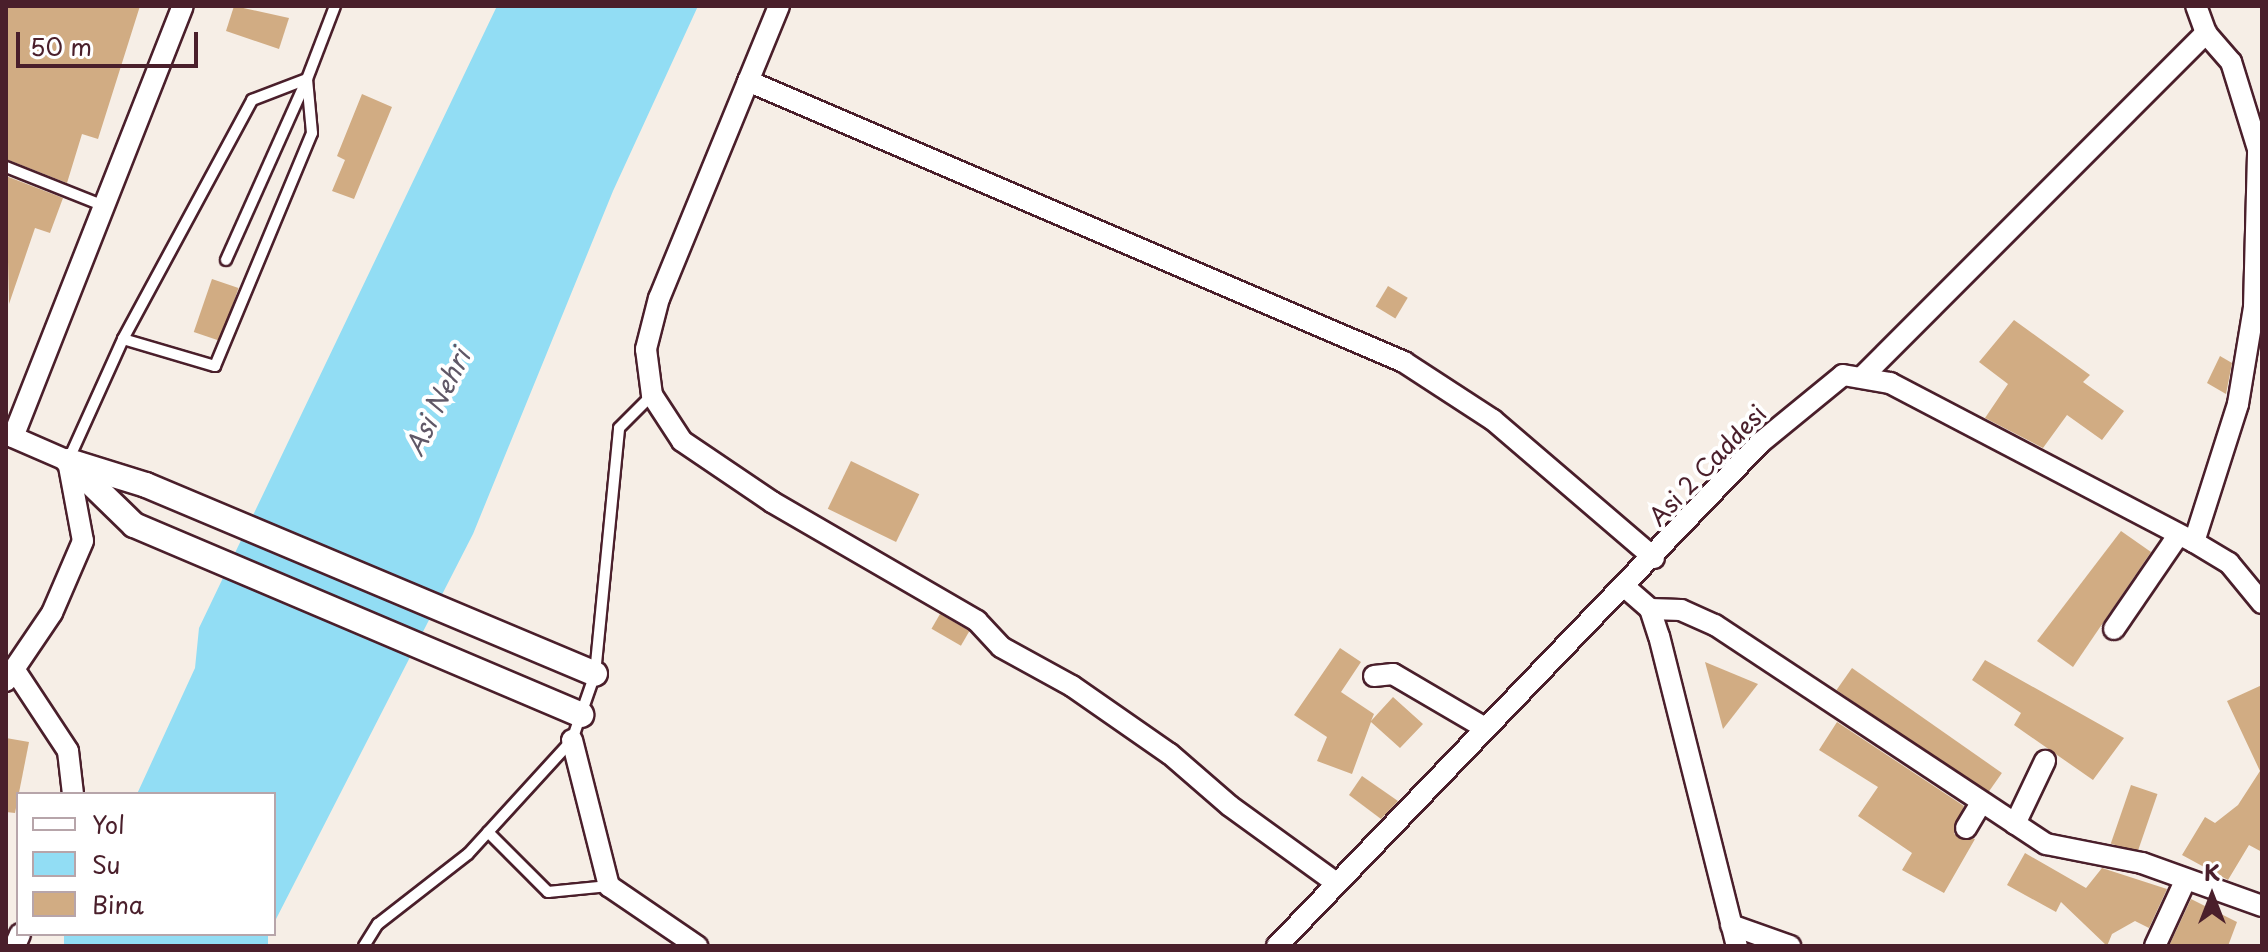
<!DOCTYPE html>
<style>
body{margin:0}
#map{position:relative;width:2268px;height:952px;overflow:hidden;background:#f6eee6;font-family:"Playpen Sans",sans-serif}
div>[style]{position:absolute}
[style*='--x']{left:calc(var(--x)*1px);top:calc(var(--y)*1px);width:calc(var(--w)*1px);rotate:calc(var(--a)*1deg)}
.water>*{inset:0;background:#92ddf4;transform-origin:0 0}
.building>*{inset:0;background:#d1ac83;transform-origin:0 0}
.roads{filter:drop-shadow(2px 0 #4a1f2b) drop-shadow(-2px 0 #4a1f2b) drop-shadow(0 2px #4a1f2b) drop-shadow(0 -2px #4a1f2b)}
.service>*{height:10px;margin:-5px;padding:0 5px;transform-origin:5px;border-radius:5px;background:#fff}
.minor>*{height:20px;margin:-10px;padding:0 10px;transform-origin:10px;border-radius:10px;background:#fff}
.tertiary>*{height:24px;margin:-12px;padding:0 12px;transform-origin:12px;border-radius:12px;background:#fff}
span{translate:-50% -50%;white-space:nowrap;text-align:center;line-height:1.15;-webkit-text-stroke:8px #fff;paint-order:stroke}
.street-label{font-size:24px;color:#4a1f2b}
.water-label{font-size:26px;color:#605867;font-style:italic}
.frame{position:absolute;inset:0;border:8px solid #4a1f2b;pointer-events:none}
.legend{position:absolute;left:16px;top:792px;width:260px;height:144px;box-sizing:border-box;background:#fff;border:2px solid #b7a5aa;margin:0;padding:10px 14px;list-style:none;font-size:24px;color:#4a1f2b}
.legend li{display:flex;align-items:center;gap:16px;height:40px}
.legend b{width:40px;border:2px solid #b7a5aa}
.north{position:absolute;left:2172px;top:856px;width:80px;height:80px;-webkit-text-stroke:6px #fff;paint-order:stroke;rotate:0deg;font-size:22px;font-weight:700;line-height:32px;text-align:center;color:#4a1f2b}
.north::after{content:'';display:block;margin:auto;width:28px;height:36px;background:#4a1f2b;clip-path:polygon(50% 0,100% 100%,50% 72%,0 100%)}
.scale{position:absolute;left:16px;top:32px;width:182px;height:36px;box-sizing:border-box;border:4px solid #4a1f2b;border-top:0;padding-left:10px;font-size:24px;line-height:28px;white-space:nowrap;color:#4a1f2b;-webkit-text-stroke:6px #fff;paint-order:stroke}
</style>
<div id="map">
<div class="water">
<div style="clip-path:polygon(497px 6px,698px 6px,613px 191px,473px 534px,274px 923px,274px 794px,137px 794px,195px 668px,199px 628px)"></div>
<div style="left:64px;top:934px;width:204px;height:13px"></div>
</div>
<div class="building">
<div style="clip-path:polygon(6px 6px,140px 6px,98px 139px,82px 134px,67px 183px,6px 159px)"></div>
<div style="clip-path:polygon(234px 6px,289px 18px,279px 49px,226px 31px)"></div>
<div style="clip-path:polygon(362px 94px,392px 107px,354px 199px,332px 191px,345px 160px,337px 156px)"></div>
<div style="clip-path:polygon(6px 176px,63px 198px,50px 233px,35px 228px,9px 304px)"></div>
<div style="left:212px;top:279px;width:28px;height:56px;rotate:19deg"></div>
<div style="left:1388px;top:286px;width:23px;height:24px;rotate:31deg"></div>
<div style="clip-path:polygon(2014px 320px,2090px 375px,2083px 382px,2124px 411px,2102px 440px,2067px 415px,2043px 448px,1985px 418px,2008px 384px,1979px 362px)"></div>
<div style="clip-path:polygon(2220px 356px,2232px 363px,2226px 394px,2207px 383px)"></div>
<div style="left:851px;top:461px;width:76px;height:53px;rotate:26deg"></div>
<div style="clip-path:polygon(2121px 531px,2151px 552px,2073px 667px,2037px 641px)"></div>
<div style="left:940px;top:614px;width:34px;height:17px;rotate:30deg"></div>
<div style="clip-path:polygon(1340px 648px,1361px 662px,1341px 692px,1374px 714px,1371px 721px,1393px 697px,1423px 724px,1400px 748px,1371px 722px,1352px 774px,1317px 761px,1327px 737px,1294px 715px)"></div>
<div style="clip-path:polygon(1985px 660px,2124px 738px,2093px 780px,2014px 725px,2021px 713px,1972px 680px)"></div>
<div style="clip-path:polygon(1705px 662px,1758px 684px,1723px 729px)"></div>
<div style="left:1852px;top:668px;width:183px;height:27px;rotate:35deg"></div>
<div style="clip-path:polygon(2262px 685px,2262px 852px,2249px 845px,2228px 880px,2182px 855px,2205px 817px,2215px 823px,2238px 805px,2260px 771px,2227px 701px)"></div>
<div style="clip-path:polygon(1837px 722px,1964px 806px,1954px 834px,1975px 839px,1944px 893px,1902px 870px,1912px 853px,1858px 816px,1878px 787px,1819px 750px)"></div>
<div style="clip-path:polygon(6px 738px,29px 742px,15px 813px,6px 812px)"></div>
<div style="clip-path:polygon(1362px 776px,1398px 801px,1381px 819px,1349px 795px)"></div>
<div style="left:2131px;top:785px;width:28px;height:62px;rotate:19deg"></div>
<div style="clip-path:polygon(2025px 853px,2086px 888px,2102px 868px,2167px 889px,2149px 928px,2135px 921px,2112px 934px,2107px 946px,2061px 902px,2056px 912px,2007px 885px)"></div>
<div style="clip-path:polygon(2191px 899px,2237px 922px,2228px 946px,2169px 946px)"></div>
</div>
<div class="roads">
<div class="service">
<div style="--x:6;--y:167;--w:105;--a:21.7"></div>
<div style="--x:226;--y:260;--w:198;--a:-65.9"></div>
<div style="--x:123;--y:339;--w:96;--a:16.4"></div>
<div style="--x:215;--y:366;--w:252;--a:-67.4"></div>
<div style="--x:312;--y:133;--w:54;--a:-95.3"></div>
<div style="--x:68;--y:461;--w:134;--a:-65.7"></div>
<div style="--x:123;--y:339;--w:272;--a:-61.6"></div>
<div style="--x:252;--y:100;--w:59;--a:-20.9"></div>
<div style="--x:307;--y:79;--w:78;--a:-69"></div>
<div style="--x:488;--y:832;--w:85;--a:45"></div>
<div style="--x:548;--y:892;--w:61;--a:-5.6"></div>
<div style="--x:364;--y:946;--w:26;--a:-58"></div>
<div style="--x:378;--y:924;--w:114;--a:-37.9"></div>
<div style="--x:468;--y:854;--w:154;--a:-47.6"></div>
<div style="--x:572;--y:740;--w:70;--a:-70.8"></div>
<div style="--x:595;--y:674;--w:247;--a:-84.4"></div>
<div style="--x:619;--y:428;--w:47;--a:-45"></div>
</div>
<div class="minor">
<div style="--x:779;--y:6;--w:316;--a:112.3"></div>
<div style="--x:659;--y:298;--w:53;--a:104.3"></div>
<div style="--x:646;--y:349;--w:46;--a:82.6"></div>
<div style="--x:652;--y:395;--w:55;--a:56.9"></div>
<div style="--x:682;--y:441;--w:109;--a:34.1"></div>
<div style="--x:772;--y:502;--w:237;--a:30.1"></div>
<div style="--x:977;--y:621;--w:35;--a:47"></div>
<div style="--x:1001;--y:647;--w:81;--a:28.8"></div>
<div style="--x:1072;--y:686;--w:119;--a:34.8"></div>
<div style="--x:1170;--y:754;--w:79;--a:40.9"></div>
<div style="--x:1230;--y:806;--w:130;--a:35.9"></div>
<div style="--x:748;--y:81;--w:714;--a:23.19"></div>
<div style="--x:1404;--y:362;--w:106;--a:33.1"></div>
<div style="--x:1493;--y:420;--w:212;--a:40.6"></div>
<div style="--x:1864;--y:375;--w:484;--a:-45"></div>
<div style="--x:6;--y:434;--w:68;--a:23.5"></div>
<div style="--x:68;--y:461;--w:81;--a:79.4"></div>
<div style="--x:83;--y:541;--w:78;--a:113.3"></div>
<div style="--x:52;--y:613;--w:82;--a:124.1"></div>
<div style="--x:13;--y:437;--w:463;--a:-68.5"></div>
<div style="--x:2194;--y:542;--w:145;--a:-72.3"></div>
<div style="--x:2238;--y:404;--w:98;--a:-80.6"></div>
<div style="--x:2254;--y:307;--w:158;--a:-88.5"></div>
<div style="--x:2258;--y:149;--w:91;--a:-107.2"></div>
<div style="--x:2231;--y:62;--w:38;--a:-131"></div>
<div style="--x:2206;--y:33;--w:29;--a:-110"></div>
<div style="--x:1626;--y:588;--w:32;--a:41"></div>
<div style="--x:1650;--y:609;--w:28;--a:72"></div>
<div style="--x:1659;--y:636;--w:320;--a:75.9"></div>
<div style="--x:1650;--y:609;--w:31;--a:2"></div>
<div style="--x:1681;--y:610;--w:37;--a:24"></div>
<div style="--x:1715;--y:625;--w:397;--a:33.5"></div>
<div style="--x:2046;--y:844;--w:98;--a:11.2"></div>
<div style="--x:2142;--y:863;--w:127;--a:19.7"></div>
<div style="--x:2114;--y:629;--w:112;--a:-55.6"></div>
<div style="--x:14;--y:669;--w:98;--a:56.6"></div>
<div style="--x:68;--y:751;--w:43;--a:83.4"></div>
<div style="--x:1374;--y:676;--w:19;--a:-6"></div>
<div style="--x:1393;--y:674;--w:107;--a:30.4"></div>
<div style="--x:572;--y:740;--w:151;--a:75.8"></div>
<div style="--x:609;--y:886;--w:107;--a:34.3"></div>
<div style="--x:2015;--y:824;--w:70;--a:-64.5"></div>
<div style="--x:1966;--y:828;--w:29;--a:-59"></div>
<div style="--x:1731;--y:925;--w:63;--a:19.6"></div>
<div style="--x:15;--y:946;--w:13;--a:-67"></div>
<div style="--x:1277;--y:946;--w:697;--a:-46.16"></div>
<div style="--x:1760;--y:443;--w:107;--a:-39.3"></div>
<div style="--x:1843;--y:375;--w:48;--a:9.7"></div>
<div style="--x:1890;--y:383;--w:343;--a:27.6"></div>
<div style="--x:2194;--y:542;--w:41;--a:31"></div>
<div style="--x:2229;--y:563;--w:52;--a:50.5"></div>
<div style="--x:2155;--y:946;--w:72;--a:-65.2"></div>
</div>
<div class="tertiary">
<div style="--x:68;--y:461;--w:92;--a:44.1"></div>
<div style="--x:134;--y:525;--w:486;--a:23"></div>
<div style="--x:75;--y:463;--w:74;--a:17.2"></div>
<div style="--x:146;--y:485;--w:487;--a:22.8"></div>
</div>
</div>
<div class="street-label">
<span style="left:1707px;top:465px;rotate:-46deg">Asi 2 Caddesi</span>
</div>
<div class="water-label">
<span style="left:437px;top:402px;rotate:-64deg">Asi Nehri</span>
</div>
<div class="frame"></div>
<ul class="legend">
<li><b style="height:10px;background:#fff"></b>Yol</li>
<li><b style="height:22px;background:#92ddf4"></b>Su</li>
<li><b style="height:22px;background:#d1ac83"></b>Bina</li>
</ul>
<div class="north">K</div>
<div class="scale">50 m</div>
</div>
